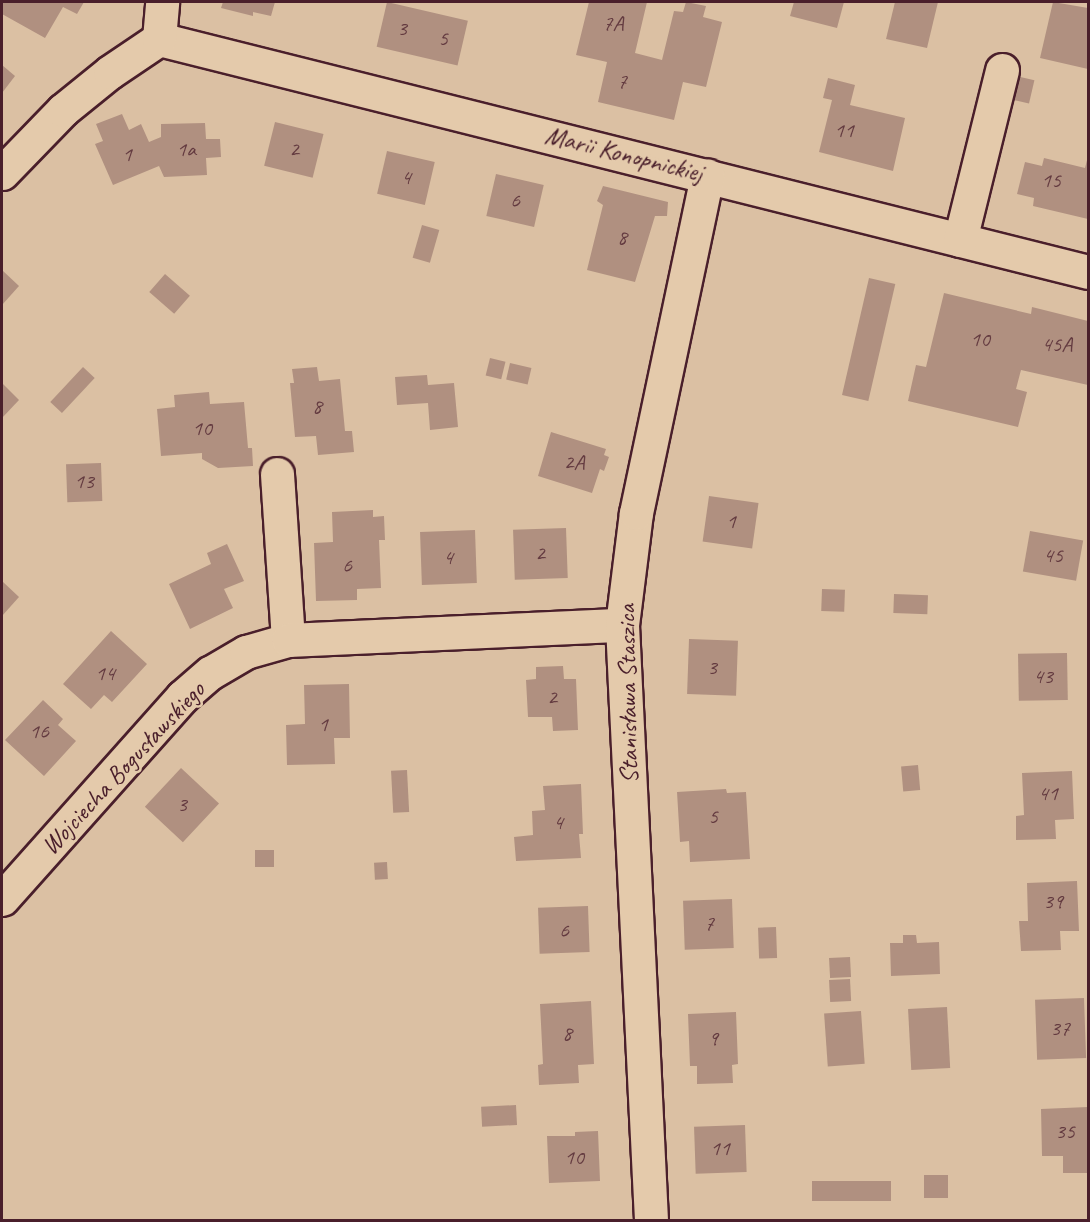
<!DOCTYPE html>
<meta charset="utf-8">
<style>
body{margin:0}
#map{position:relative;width:1090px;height:1222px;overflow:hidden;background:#dbc0a3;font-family:Caveat,sans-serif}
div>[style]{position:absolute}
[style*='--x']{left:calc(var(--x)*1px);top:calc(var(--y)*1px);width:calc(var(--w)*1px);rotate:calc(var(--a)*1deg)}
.building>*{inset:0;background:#b09080;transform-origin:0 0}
.roads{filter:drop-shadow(2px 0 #4a1f2b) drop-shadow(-2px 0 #4a1f2b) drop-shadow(0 2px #4a1f2b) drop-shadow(0 -2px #4a1f2b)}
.minor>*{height:33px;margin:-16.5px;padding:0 16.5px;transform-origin:16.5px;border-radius:16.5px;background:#e4caab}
span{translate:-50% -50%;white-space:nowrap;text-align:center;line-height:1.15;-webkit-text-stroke:5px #e4caab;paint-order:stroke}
.number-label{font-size:22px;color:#643b40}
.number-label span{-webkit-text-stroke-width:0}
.street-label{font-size:26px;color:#4a1f2b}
.frame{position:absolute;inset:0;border:3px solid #4a1f2b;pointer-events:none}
</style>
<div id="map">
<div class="building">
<div style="clip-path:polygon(2px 2px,84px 2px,77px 14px,63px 7px,45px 38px,2px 14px)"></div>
<div style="clip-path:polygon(223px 2px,275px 2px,271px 16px,253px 12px,253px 16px,221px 8px)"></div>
<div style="left:387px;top:2px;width:83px;height:46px;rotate:13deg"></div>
<div style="clip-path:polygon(589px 2px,647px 2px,635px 53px,662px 60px,674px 11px,683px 12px,686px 2px,706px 6px,703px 17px,722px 22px,706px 87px,683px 82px,674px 120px,598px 102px,607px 62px,576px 55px)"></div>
<div style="clip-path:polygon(794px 2px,844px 2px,837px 28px,790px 16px)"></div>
<div style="clip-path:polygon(895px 2px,938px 2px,927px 48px,886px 39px)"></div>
<div style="clip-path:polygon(1053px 2px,1088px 8px,1088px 69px,1040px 58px)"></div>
<div style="clip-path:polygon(2px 65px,15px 76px,2px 93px)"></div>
<div style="left:1012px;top:75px;width:23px;height:24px;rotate:13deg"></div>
<div style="clip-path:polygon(828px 78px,855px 85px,850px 105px,905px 118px,893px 171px,819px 152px,832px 100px,823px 98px)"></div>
<div style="clip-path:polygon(122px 114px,129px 130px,141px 124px,149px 142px,161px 137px,161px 124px,205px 123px,206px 139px,220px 139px,221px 157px,206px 158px,207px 175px,164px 177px,159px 166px,113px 185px,95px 144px,103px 141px,96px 124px)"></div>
<div style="left:275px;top:122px;width:50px;height:45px;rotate:14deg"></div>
<div style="left:387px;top:151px;width:49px;height:44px;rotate:13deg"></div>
<div style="clip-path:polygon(1088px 156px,1088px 219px,1033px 206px,1034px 198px,1017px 194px,1025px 162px,1042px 166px,1044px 158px,1085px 168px)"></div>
<div style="left:496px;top:174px;width:49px;height:43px;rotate:13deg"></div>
<div style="clip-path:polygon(603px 186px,668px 202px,667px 216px,655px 216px,635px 282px,587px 270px,603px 205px,597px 201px)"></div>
<div style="left:422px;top:225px;width:18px;height:34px;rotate:16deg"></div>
<div style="clip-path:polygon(2px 270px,19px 286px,2px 305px)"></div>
<div style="left:165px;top:274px;width:33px;height:24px;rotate:41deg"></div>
<div style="left:869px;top:278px;width:27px;height:120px;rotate:13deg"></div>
<div style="clip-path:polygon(944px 293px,1031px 314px,1032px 307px,1088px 321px,1088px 385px,1021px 370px,1016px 389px,1027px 392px,1018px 427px,908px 401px,916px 365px,926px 367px)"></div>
<div style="left:490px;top:358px;width:16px;height:18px;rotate:14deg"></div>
<div style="left:510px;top:363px;width:22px;height:17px;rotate:13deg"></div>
<div style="left:83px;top:367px;width:16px;height:48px;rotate:43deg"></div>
<div style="clip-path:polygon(317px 367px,319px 381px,340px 379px,345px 431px,352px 431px,354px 452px,318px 455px,316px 436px,295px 437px,290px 383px,294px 383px,292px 369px)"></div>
<div style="clip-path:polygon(427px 375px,428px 385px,454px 383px,458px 427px,430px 430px,428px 403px,397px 405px,395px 377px)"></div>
<div style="clip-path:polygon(2px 383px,19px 400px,2px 418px)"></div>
<div style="clip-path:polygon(209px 392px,210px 404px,244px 402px,248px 448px,252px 448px,253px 466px,218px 468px,202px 459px,202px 453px,161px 456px,157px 409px,175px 407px,174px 395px)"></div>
<div style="clip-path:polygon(551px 432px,606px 449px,604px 455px,609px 457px,604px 471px,600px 469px,592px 493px,538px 476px)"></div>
<div style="left:101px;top:463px;width:38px;height:35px;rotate:88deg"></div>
<div style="left:709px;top:496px;width:50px;height:46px;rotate:8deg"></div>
<div style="clip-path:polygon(373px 510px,373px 517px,384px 516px,385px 540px,379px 540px,381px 588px,357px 589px,357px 600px,316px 601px,314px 543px,333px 542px,332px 512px)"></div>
<div style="left:566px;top:528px;width:50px;height:53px;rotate:88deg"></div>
<div style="left:475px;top:530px;width:53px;height:55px;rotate:88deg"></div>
<div style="left:1030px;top:531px;width:54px;height:41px;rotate:10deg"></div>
<div style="clip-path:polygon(227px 544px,244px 581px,224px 589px,233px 608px,190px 629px,169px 584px,211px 564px,207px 553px)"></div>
<div style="clip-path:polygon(2px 581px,19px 597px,2px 616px)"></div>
<div style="left:822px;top:589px;width:23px;height:22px;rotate:2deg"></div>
<div style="left:894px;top:594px;width:34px;height:19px;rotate:2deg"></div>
<div style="clip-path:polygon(111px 631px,147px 664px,112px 702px,104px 695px,91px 709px,63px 684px)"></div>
<div style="left:689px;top:639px;width:49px;height:55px;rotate:2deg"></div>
<div style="left:1067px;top:653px;width:47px;height:49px;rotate:89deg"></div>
<div style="clip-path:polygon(563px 666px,564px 679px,576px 679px,578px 730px,553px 731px,552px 717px,528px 717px,526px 680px,536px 679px,536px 667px)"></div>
<div style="clip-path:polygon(349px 684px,350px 738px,334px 738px,335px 764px,287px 765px,286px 725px,305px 724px,304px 685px)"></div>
<div style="clip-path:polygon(43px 700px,63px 719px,58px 725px,76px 741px,44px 776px,5px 740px)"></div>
<div style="left:918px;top:765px;width:25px;height:17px;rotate:85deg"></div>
<div style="left:181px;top:768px;width:52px;height:53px;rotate:43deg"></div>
<div style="left:407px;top:770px;width:42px;height:16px;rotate:87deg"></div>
<div style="clip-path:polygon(1072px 771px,1074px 819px,1055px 820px,1056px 839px,1016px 840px,1016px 816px,1024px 815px,1022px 773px)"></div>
<div style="clip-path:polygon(581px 784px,583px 834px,579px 834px,581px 858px,516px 861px,514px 837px,533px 835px,532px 811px,545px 810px,543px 786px)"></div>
<div style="clip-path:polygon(726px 789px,727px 793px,746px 792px,750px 859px,690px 862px,689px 841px,680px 842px,677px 792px)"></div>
<div style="left:274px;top:850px;width:17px;height:19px;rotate:90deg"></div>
<div style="left:387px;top:862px;width:17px;height:13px;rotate:87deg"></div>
<div style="clip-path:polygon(1077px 881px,1079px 931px,1060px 931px,1061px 950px,1021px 951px,1019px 921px,1028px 921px,1027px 883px)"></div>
<div style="left:732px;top:899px;width:49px;height:49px;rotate:88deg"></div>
<div style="left:588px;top:906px;width:46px;height:50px;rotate:88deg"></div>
<div style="left:776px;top:927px;width:31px;height:18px;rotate:88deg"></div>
<div style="clip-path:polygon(903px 935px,916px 935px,917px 943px,939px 942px,940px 974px,891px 976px,890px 943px,903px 943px)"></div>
<div style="left:850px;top:957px;width:20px;height:21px;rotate:87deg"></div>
<div style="left:850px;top:979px;width:22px;height:21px;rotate:87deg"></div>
<div style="left:1084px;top:998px;width:60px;height:49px;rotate:88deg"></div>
<div style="clip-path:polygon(591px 1001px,594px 1064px,578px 1065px,579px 1083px,539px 1085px,538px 1065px,543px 1064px,540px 1004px)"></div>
<div style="left:947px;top:1007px;width:61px;height:39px;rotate:87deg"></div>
<div style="left:861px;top:1011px;width:53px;height:37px;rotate:86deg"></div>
<div style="clip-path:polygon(736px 1012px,738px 1064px,732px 1065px,733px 1083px,697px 1084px,697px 1066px,690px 1066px,688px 1014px)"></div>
<div style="left:516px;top:1105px;width:20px;height:35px;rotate:87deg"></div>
<div style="clip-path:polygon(1088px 1107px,1088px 1173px,1063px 1173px,1063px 1156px,1042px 1156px,1041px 1109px)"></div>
<div style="left:745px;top:1125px;width:47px;height:51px;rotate:88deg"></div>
<div style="clip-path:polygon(598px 1131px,600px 1181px,549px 1183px,547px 1136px,575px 1136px,575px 1132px)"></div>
<div style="left:948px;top:1175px;width:23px;height:24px;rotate:90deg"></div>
<div style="left:891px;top:1181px;width:20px;height:79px;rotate:90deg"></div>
</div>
<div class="roads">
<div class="minor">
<div style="--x:159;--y:39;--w:958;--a:14.08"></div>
<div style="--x:2;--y:173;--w:88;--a:-45.9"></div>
<div style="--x:63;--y:110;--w:60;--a:-39"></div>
<div style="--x:110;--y:72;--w:59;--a:-34"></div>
<div style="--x:159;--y:39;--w:37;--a:-85"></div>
<div style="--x:960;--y:240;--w:175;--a:-76.1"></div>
<div style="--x:277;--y:474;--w:166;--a:86.2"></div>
<div style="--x:2;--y:899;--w:271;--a:-48.3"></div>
<div style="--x:182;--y:697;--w:37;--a:-41"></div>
<div style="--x:210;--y:673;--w:42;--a:-30.3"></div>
<div style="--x:246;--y:652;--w:44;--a:-15.9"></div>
<div style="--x:288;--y:640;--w:334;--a:-2.6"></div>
<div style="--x:651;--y:1220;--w:596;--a:-92.79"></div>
<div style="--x:622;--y:625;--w:113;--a:-82.9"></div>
<div style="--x:636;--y:513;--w:345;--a:-78.1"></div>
</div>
</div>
<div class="number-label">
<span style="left:613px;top:24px">7A</span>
<span style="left:402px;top:29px">3</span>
<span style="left:443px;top:39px">5</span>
<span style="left:622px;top:82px">7</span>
<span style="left:844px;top:131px">11</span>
<span style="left:186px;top:150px">1a</span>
<span style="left:294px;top:150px">2</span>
<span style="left:127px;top:155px">1</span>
<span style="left:406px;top:178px">4</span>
<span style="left:1051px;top:181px">15</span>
<span style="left:515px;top:201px">6</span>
<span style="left:622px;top:238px">8</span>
<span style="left:980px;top:340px">10</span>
<span style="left:1057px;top:345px">45A</span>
<span style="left:317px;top:407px">8</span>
<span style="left:202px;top:429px">10</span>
<span style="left:574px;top:463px">2A</span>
<span style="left:84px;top:482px">13</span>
<span style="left:731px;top:522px">1</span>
<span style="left:540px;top:554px">2</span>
<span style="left:1053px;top:556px">45</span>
<span style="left:448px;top:558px">4</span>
<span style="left:347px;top:566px">6</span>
<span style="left:712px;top:668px">3</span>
<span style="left:105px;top:674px">14</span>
<span style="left:1043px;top:677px">43</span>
<span style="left:552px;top:698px">2</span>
<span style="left:323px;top:725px">1</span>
<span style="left:39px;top:732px">16</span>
<span style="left:1048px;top:794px">41</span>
<span style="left:182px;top:805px">3</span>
<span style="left:713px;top:817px">5</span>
<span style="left:558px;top:823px">4</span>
<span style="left:1053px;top:902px">39</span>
<span style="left:709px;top:924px">7</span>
<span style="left:564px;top:931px">6</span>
<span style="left:1060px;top:1029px">37</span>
<span style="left:567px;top:1034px">8</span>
<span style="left:713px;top:1039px">9</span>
<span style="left:1065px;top:1132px">35</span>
<span style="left:720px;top:1149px">11</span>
<span style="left:574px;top:1158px">10</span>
</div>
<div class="street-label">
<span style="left:624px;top:154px;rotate:14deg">Marii Konopnickiej</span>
<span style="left:628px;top:694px;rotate:-91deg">Stanisława Staszica</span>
<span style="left:123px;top:768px;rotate:-47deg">Wojciecha Bogusławskiego</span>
</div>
<div class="frame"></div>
</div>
